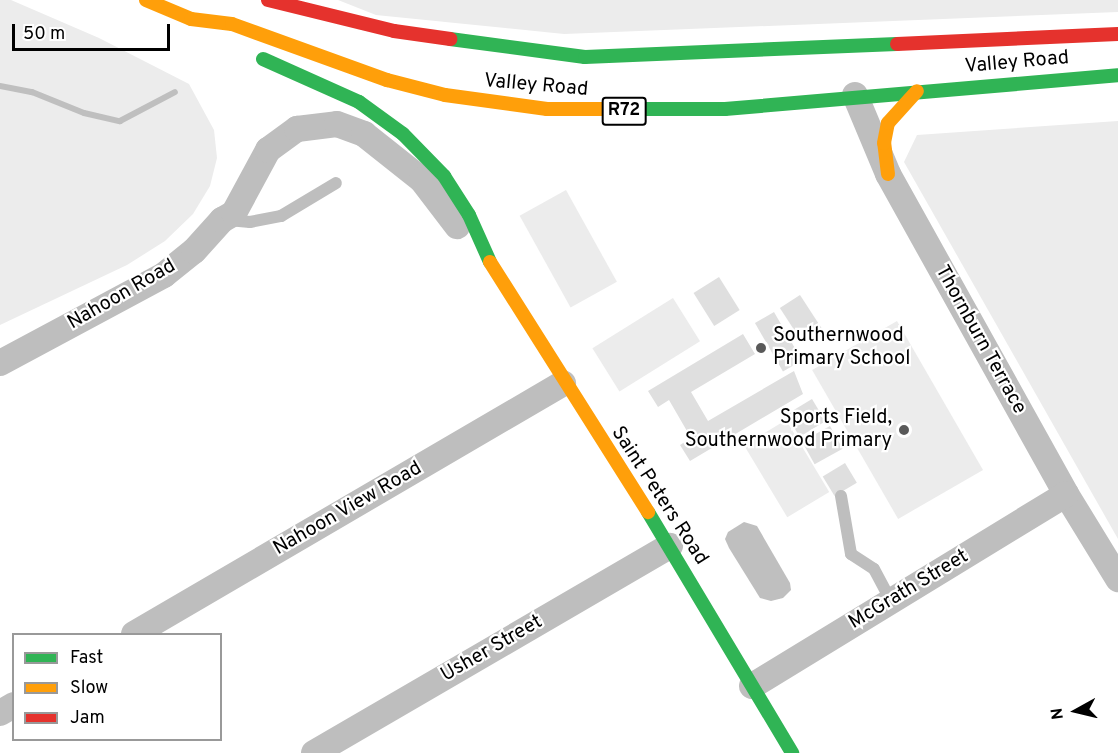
<!DOCTYPE html>
<style>
body{margin:0}
#map{position:relative;width:1118px;height:753px;overflow:hidden;background:#fff;font-family:Overpass,sans-serif}
div>[style]{position:absolute}
[style*='--x']{left:calc(var(--x)*1px);top:calc(var(--y)*1px);width:calc(var(--w)*1px);rotate:calc(var(--a)*1deg)}
.green>*{inset:0;background:#ececec;transform-origin:0 0}
.water>*{inset:0;background:#bfbfbf}
.stream>*{height:6px;margin:-3px;padding:0 3px;transform-origin:3px;border-radius:3px;background:#bfbfbf}
.building>*{inset:0;background:#dfdfdf;transform-origin:0 0}
.lane>*{height:12px;margin:-6px;padding:0 6px;transform-origin:6px;border-radius:6px;background:#bebebe}
.street>*{height:26px;margin:-13px;padding:0 13px;transform-origin:13px;border-radius:13px;background:#bebebe}
.fast>*{height:14px;margin:-7px;padding:0 7px;transform-origin:7px;border-radius:7px;background:#30b455}
.slow>*{height:14px;margin:-7px;padding:0 7px;transform-origin:7px;border-radius:7px;background:#ff9f0a}
.jam>*{height:14px;margin:-7px;padding:0 7px;transform-origin:7px;border-radius:7px;background:#e5322d}
.dots>*{width:16px;height:16px;translate:-50% -50%;box-sizing:border-box;border:3px solid #fff;border-radius:50%}
span{translate:-50% -50%;white-space:nowrap;text-align:center;line-height:1.15;-webkit-text-stroke:4.5px #fff;paint-order:stroke}
.shield-label span{padding:2px 4px;background:#fff;border:2px solid;border-radius:4px;-webkit-text-stroke-width:0}
.shield-label{font-size:18px;color:#000;font-weight:700}
.street-label{font-size:20px;color:#000}
.poi-label{font-size:20px;color:#000}
.left{translate:0 -50%;text-align:left}
.right{translate:-100% -50%;text-align:right}
.legend{position:absolute;left:12px;top:633px;width:210px;height:108px;box-sizing:border-box;background:#fff;border:2px solid #999;margin:0;padding:8px 10px;list-style:none;font-size:18px;color:#000}
.legend li{display:flex;align-items:center;gap:12px;height:30px}
.legend b{width:30px;border:2px solid #999}
.north{position:absolute;left:1046px;top:681px;width:60px;height:60px;-webkit-text-stroke:4px #fff;paint-order:stroke;rotate:262deg;font-size:16px;font-weight:700;line-height:24px;text-align:center;color:#000}
.north::after{content:'';display:block;margin:auto;width:21px;height:27px;background:#000;clip-path:polygon(50% 0,100% 100%,50% 72%,0 100%)}
.scale{position:absolute;left:12px;top:24px;width:158px;height:27px;box-sizing:border-box;border:3px solid #000;border-top:0;padding-left:8px;font-size:18px;line-height:21px;white-space:nowrap;color:#000;-webkit-text-stroke:4px #fff;paint-order:stroke}
</style>
<div id="map">
<div class="green">
<div style="clip-path:polygon(0 0,11px 0,99px 38px,189px 84px,214px 130px,217px 158px,210px 186px,193px 214px,165px 241px,127px 265px,0 325px)"></div>
<div style="clip-path:polygon(338px 0,1118px 0,1118px 12px,564px 34px,376px 15px)"></div>
<div style="clip-path:polygon(1118px 121px,1118px 539px,904px 162px,917px 135px)"></div>
<div style="left:566px;top:190px;width:105px;height:53px;rotate:61deg"></div>
<div style="left:673px;top:298px;width:51px;height:95px;rotate:58deg"></div>
<div style="left:897px;top:321px;width:172px;height:98px;rotate:60deg"></div>
<div style="left:786px;top:420px;width:84px;height:49px;rotate:59deg"></div>
</div>
<div class="water">
<div style="clip-path:polygon(744px 522px,757px 526px,790px 583px,791px 590px,783px 598px,771px 601px,760px 598px,729px 548px,725px 539px,728px 532px)"></div>
</div>
<div class="stream">
<div style="--x:0;--y:86;--w:33;--a:11"></div>
<div style="--x:32;--y:92;--w:56;--a:22"></div>
<div style="--x:84;--y:113;--w:37;--a:13"></div>
<div style="--x:120;--y:121;--w:62;--a:-27.8"></div>
</div>
<div class="building">
<div style="left:719px;top:277px;width:39px;height:30px;rotate:58deg"></div>
<div style="left:800px;top:295px;width:40px;height:24px;rotate:57deg"></div>
<div style="left:774px;top:312px;width:56px;height:22px;rotate:60deg"></div>
<div style="clip-path:polygon(743px 334px,755px 354px,691px 392px,708px 421px,794px 371px,803px 394px,690px 461px,680px 445px,691px 438px,669px 400px,658px 407px,648px 391px)"></div>
<div style="left:812px;top:399px;width:26px;height:30px;rotate:59deg"></div>
<div style="left:830px;top:426px;width:26px;height:32px;rotate:61deg"></div>
<div style="left:845px;top:463px;width:23px;height:26px;rotate:59deg"></div>
</div>
<div class="lane">
<div style="--x:228;--y:220;--w:22;--a:5"></div>
<div style="--x:250;--y:222;--w:32;--a:-11"></div>
<div style="--x:281;--y:216;--w:64;--a:-31"></div>
<div style="--x:841;--y:496;--w:59;--a:80.2"></div>
<div style="--x:851;--y:554;--w:27;--a:33"></div>
<div style="--x:874;--y:569;--w:36;--a:62"></div>
</div>
<div class="street">
<div style="--x:855;--y:95;--w:86;--a:67.3"></div>
<div style="--x:888;--y:174;--w:366;--a:60.9"></div>
<div style="--x:1066;--y:494;--w:100;--a:58.5"></div>
<div style="--x:0;--y:363;--w:186;--a:-28.2"></div>
<div style="--x:164;--y:275;--w:38;--a:-39"></div>
<div style="--x:194;--y:251;--w:42;--a:-47.9"></div>
<div style="--x:222;--y:220;--w:14;--a:-30"></div>
<div style="--x:234;--y:213;--w:72;--a:-61.6"></div>
<div style="--x:268;--y:150;--w:36;--a:-36"></div>
<div style="--x:297;--y:129;--w:40;--a:-7.1"></div>
<div style="--x:337;--y:124;--w:29;--a:20"></div>
<div style="--x:364;--y:134;--w:74;--a:38.4"></div>
<div style="--x:422;--y:180;--w:58;--a:52.7"></div>
<div style="--x:134;--y:634;--w:497;--a:-30.3"></div>
<div style="--x:752;--y:686;--w:368;--a:-31.4"></div>
<div style="--x:0;--y:713;--w:16;--a:-30"></div>
<div style="--x:314;--y:753;--w:412;--a:-30.2"></div>
</div>
<div class="fast">
<div style="--x:450;--y:39;--w:136;--a:7.6"></div>
<div style="--x:585;--y:57;--w:312;--a:-2.4"></div>
<div style="--x:263;--y:59;--w:105;--a:24.1"></div>
<div style="--x:359;--y:102;--w:54;--a:36"></div>
<div style="--x:403;--y:134;--w:59;--a:45.7"></div>
<div style="--x:444;--y:176;--w:46;--a:57.3"></div>
<div style="--x:469;--y:215;--w:51;--a:65.9"></div>
<div style="--x:606;--y:109;--w:119;--a:0"></div>
<div style="--x:725;--y:109;--w:394;--a:-4.9"></div>
<div style="--x:648;--y:512;--w:281;--a:59.1"></div>
</div>
<div class="slow">
<div style="--x:146;--y:0;--w:49;--a:22.9"></div>
<div style="--x:191;--y:19;--w:41;--a:7"></div>
<div style="--x:232;--y:24;--w:165;--a:19.9"></div>
<div style="--x:387;--y:80;--w:60;--a:14.5"></div>
<div style="--x:445;--y:95;--w:103;--a:7.8"></div>
<div style="--x:547;--y:109;--w:59;--a:0"></div>
<div style="--x:888;--y:174;--w:31;--a:-97"></div>
<div style="--x:884;--y:143;--w:20;--a:-79"></div>
<div style="--x:888;--y:123;--w:43;--a:-47.8"></div>
<div style="--x:490;--y:262;--w:296;--a:57.7"></div>
</div>
<div class="jam">
<div style="--x:268;--y:0;--w:130;--a:13.8"></div>
<div style="--x:394;--y:31;--w:57;--a:8.1"></div>
<div style="--x:897;--y:44;--w:221;--a:-2.6"></div>
</div>
<div class="dots">
<div style="left:761px;top:348px;background:#595959"></div>
<div style="left:904px;top:430px;background:#595959"></div>
</div>
<div class="shield-label">
<span style="left:624px;top:111px">R72</span>
</div>
<div class="street-label">
<span style="left:1017px;top:63px;rotate:-5deg">Valley Road</span>
<span style="left:536px;top:86px;rotate:5deg">Valley Road</span>
<span style="left:122px;top:295px;rotate:-30deg">Nahoon Road</span>
<span style="left:980px;top:340px;rotate:61deg">Thornburn Terrace</span>
<span style="left:659px;top:496px;rotate:57deg">Saint Peters Road</span>
<span style="left:348px;top:509px;rotate:-30deg">Nahoon View Road</span>
<span style="left:909px;top:590px;rotate:-31deg">McGrath Street</span>
<span style="left:492px;top:649px;rotate:-30deg">Usher Street</span>
</div>
<div class="poi-label">
<span class="left" style="left:773px;top:348px">Southernwood<br>Primary School</span>
<span class="right" style="left:892px;top:430px">Sports Field,<br>Southernwood Primary</span>
</div>
<ul class="legend">
<li><b style="height:8px;background:#30b455"></b>Fast</li>
<li><b style="height:8px;background:#ff9f0a"></b>Slow</li>
<li><b style="height:8px;background:#e5322d"></b>Jam</li>
</ul>
<div class="north">N</div>
<div class="scale">50 m</div>
</div>
